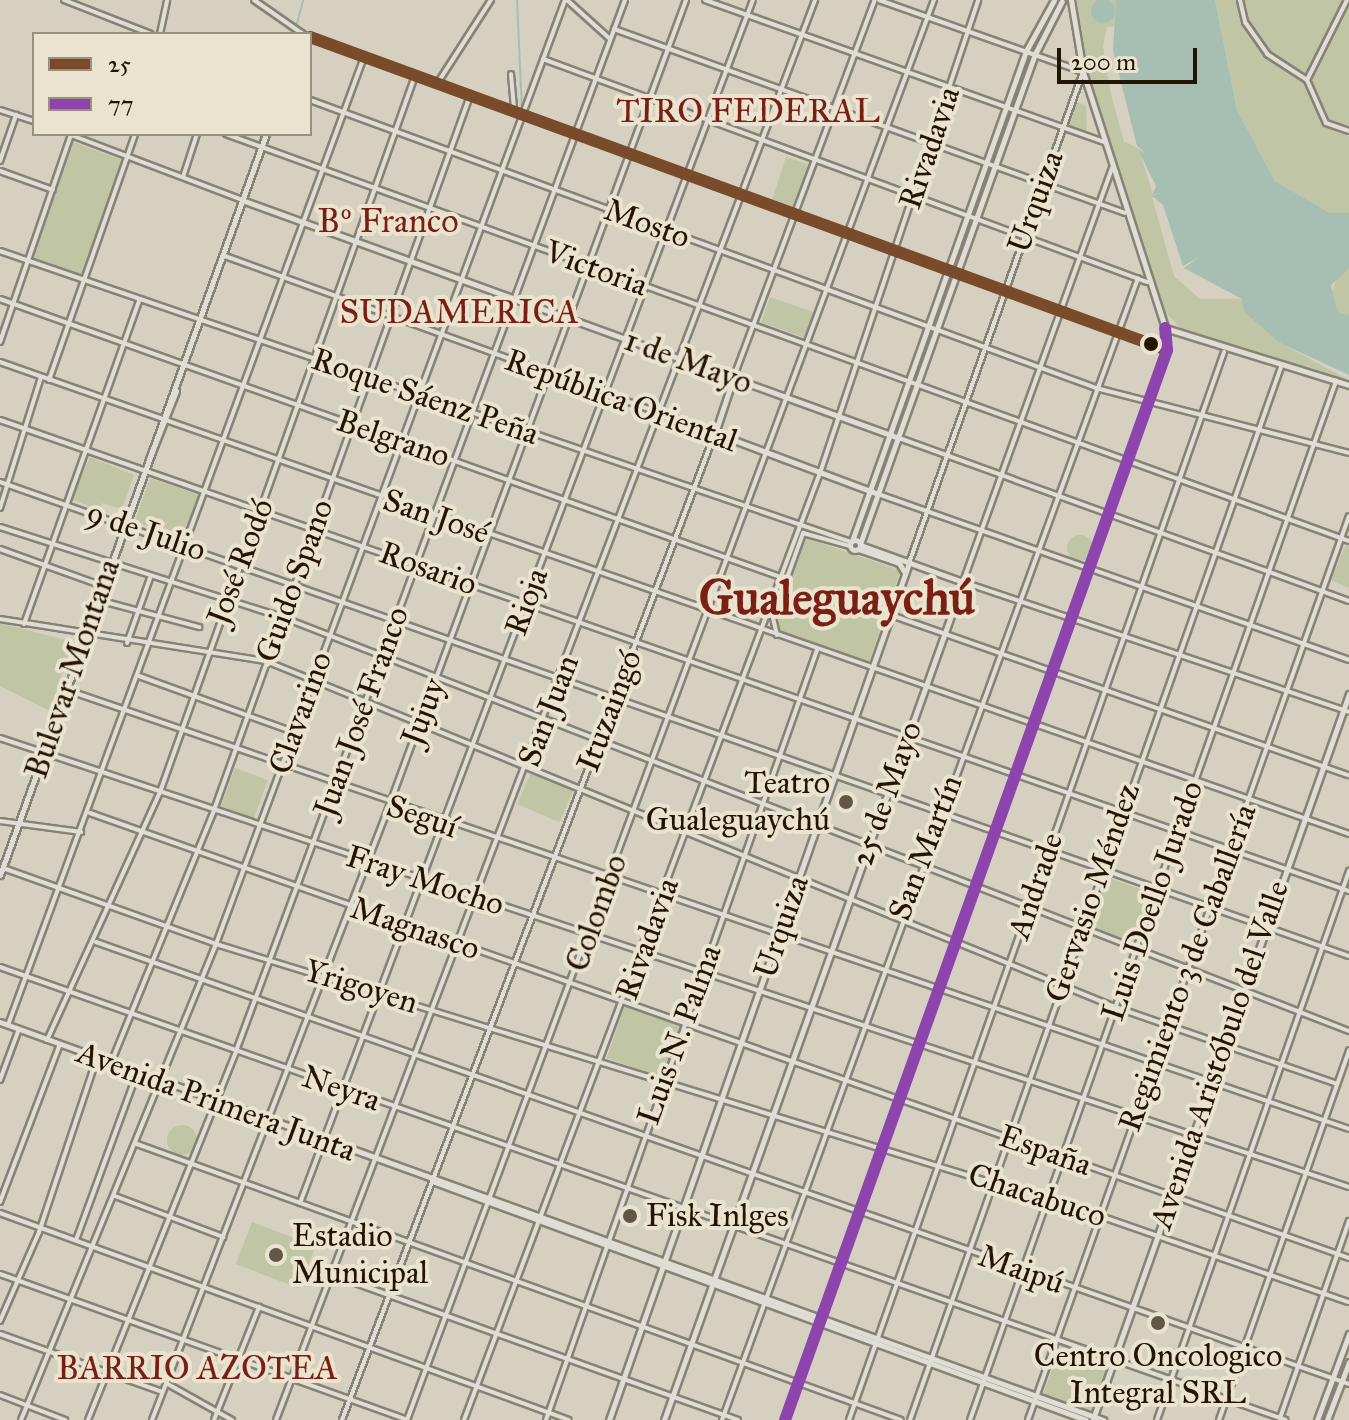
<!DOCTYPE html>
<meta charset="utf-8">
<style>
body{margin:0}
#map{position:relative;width:1349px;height:1420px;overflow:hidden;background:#d5d0bf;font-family:"IM FELL Great Primer",serif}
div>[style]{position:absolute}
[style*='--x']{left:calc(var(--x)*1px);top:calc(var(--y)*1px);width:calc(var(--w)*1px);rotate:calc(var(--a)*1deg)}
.green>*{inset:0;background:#c0c6a5;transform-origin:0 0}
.round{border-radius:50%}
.water>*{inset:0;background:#a7bfb2}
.stream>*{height:2px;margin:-1px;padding:0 1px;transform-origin:1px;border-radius:1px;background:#a7bfb2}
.roads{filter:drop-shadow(2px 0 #878276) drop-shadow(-2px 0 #878276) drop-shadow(0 2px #878276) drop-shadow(0 -2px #878276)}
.street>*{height:4px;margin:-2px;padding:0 2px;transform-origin:2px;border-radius:2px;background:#dfddd4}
.secondary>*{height:5px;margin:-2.5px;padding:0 2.5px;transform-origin:2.5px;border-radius:2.5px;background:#dfddd4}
.secondary>.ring{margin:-2.5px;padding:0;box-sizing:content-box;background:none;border:5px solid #dfddd4;border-radius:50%}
.bus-1>*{height:12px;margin:-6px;padding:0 6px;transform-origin:6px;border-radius:6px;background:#7a4b2a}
.bus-2>*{height:12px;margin:-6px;padding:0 6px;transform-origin:6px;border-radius:6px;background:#8e44ad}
.dots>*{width:22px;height:22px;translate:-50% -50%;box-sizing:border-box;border:4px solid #eae3cf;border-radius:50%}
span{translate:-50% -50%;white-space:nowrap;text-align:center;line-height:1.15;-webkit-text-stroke:8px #eae3cf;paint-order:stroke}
.street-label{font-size:32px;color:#241402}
.poi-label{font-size:32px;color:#241402}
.right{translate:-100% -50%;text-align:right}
.left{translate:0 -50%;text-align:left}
.neighbourhood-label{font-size:34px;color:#7a1f14}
.town-label{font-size:48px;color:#7a1f14;font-weight:700}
.legend{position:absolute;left:32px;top:32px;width:280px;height:104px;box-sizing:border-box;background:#eae3cf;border:2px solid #9b907d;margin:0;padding:10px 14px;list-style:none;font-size:24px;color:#241402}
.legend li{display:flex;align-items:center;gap:16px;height:40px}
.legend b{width:40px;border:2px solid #9b907d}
.scale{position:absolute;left:1057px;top:48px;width:140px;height:36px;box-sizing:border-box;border:4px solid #241402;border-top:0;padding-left:10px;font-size:24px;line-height:28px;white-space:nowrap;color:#241402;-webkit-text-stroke:6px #eae3cf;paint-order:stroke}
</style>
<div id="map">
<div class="green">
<div style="clip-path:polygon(1075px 0,1116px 0,1115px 26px,1107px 27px,1103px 47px,1111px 95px,1124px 141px,1147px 153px,1140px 153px,1153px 195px,1164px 192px,1152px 197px,1174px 276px,1200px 299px,1242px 299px,1280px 343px,1349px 380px,1221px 347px,1183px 331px,1159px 305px,1088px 78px)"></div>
<div style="clip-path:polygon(1215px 0,1349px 0,1349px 213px,1330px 213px,1275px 181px,1237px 110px)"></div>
<div style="clip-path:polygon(1075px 102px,1086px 105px,1087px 134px,1066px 125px)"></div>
<div style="left:73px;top:142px;width:53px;height:122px;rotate:20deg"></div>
<div style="left:786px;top:157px;width:23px;height:47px;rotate:18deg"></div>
<div style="clip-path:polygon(1341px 269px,1349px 269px,1349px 318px,1337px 311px,1331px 294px)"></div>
<div style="left:770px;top:297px;width:46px;height:27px;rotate:19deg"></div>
<div style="clip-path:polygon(90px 457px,134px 475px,122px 509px,103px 503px,99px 510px,71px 499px)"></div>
<div style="left:150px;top:478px;width:55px;height:46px;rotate:19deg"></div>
<div class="round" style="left:1067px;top:535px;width:26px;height:26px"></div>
<div style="left:806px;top:538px;width:100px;height:98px;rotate:19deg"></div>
<div style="clip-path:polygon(1346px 544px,1349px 545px,1349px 588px,1331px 580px)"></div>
<div style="clip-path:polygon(0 623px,73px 642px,50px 711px,0 686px)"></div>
<div style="left:235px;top:768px;width:35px;height:41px;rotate:20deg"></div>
<div style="left:531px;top:772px;width:46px;height:35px;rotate:23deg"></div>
<div style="left:1107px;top:877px;width:47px;height:53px;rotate:20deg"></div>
<div style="left:625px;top:1005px;width:59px;height:56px;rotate:19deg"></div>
<div class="round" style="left:167px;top:1125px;width:30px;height:30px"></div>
<div style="left:252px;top:1222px;width:68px;height:45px;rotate:21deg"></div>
<div style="left:1061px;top:1345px;width:51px;height:53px;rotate:20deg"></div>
</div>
<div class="water">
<div class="round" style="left:1091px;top:-1px;width:24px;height:24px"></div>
<div style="clip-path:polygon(1116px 0,1215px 0,1237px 110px,1275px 181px,1330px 213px,1349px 213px,1349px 269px,1331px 285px,1337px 311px,1349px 316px,1349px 375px,1280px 343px,1244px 312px,1242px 299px,1184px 268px,1199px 257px,1183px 266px,1163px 205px,1152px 196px,1164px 192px,1152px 195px,1156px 186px,1139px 152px,1146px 153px,1137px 146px,1113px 50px)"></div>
</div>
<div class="stream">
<div style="--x:517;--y:0;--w:110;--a:87.4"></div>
<div style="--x:296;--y:27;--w:28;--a:-75"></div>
</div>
<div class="roads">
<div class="street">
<div style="--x:64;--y:0;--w:93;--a:21.3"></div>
<div style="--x:254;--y:0;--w:60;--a:34.8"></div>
<div style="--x:567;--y:0;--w:58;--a:42.2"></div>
<div style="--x:705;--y:0;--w:424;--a:19.6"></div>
<div style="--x:879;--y:0;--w:216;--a:19.4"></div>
<div style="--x:1083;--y:72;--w:521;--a:109.51"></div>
<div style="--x:1240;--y:0;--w:23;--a:77"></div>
<div style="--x:1245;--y:22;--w:39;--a:55"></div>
<div style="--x:1267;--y:54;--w:48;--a:33"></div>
<div style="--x:1307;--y:80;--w:47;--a:66.2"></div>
<div style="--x:1326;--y:123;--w:24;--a:19"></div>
<div style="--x:614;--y:29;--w:543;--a:19.8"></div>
<div style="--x:160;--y:34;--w:35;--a:-78"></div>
<div style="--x:310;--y:37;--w:912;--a:20.06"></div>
<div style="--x:543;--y:59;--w:644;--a:20.26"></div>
<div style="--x:511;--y:74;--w:38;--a:85"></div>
<div style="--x:1307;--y:80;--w:89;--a:-63.4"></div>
<div style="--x:437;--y:84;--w:100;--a:-57.3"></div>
<div style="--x:310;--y:100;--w:837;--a:20.12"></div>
<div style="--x:1096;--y:388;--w:261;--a:14.4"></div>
<div style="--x:0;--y:110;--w:36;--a:18"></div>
<div style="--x:226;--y:134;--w:1194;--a:19.92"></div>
<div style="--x:71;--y:135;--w:183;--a:20.8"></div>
<div style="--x:0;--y:161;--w:49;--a:-70.8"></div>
<div style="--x:1112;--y:168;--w:440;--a:109.8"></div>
<div style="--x:963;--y:582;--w:407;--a:18.6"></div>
<div style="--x:0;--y:171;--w:56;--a:19.7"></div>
<div style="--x:183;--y:177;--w:45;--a:-72"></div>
<div style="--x:0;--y:251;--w:899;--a:18.88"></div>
<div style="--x:225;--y:256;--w:521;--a:19.86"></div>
<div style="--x:715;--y:433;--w:1055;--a:110.7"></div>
<div style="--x:0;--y:299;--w:834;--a:19.61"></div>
<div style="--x:0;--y:342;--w:219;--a:-71.1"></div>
<div style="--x:0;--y:362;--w:1429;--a:19.28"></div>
<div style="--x:733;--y:379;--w:405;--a:-69.5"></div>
<div style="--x:49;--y:380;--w:261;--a:-70.7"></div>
<div style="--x:0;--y:420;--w:1429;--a:19.25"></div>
<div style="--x:899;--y:438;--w:479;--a:19.9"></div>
<div style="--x:0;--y:482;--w:1430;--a:19.36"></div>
<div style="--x:878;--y:494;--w:499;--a:19.4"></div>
<div style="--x:0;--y:508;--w:137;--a:-72.6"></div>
<div style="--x:0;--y:527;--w:296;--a:17.7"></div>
<div style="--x:282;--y:617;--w:1145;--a:21.21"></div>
<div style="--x:0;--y:549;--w:109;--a:19.8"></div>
<div style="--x:98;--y:600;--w:105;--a:15"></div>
<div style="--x:891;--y:615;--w:485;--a:19.3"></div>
<div style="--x:0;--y:619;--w:269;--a:9"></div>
<div style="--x:266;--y:661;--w:917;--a:22.17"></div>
<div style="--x:1115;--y:1007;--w:235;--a:19.1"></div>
<div style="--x:24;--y:624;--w:345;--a:-70.4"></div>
<div style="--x:777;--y:635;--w:18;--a:-103"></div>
<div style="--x:773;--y:617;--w:89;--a:-70.3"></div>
<div style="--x:803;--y:533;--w:49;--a:15.5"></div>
<div style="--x:127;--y:643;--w:69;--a:-70.5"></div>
<div style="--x:139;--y:676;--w:165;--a:19.9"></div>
<div style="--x:67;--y:690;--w:1355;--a:18.9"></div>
<div style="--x:0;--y:738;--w:1422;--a:18.41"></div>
<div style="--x:90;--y:813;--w:1335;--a:19.47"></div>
<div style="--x:0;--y:821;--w:82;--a:7.7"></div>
<div style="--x:3;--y:868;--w:226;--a:19.6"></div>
<div style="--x:216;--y:944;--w:925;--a:17.1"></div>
<div style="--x:1100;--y:1216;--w:263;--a:19.1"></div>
<div style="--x:96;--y:942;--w:1329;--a:19.43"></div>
<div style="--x:0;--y:967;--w:1363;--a:19.41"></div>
<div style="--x:8;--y:1025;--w:1031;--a:-69.81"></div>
<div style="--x:47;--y:1040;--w:273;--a:-65.5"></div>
<div style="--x:160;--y:792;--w:760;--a:-70.4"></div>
<div style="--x:111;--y:1063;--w:273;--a:-67.8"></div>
<div style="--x:214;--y:810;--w:759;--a:-70.28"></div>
<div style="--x:0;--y:1080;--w:54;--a:-69.6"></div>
<div style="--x:137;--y:1144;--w:812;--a:19.86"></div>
<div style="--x:115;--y:1196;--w:116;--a:20.8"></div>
<div style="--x:0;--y:1202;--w:169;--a:-69.2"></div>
<div style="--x:300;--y:1203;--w:1285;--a:-69.37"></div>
<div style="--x:0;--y:1213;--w:605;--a:19.99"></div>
<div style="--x:76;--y:1240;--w:178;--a:-69.9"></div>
<div style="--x:0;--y:1274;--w:432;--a:19.7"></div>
<div style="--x:333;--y:1275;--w:430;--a:19.7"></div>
<div style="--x:0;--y:1321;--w:97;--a:-66.3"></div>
<div style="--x:39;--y:1232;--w:183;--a:-71.6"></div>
<div style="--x:0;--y:1334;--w:172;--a:19.7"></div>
<div style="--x:166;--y:1383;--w:76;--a:29.3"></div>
<div style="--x:0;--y:1395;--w:70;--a:21"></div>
<div style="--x:1280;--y:1418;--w:209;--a:-70.7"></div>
<div style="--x:21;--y:1420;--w:514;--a:-67.72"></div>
<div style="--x:216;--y:944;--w:1006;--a:-69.71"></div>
<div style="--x:88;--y:1420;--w:398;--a:-68.1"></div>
<div style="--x:236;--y:1051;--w:1121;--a:-69.69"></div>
<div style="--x:152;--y:1420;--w:658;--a:-68.89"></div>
<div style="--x:389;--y:806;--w:859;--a:-69.77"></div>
<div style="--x:214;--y:1420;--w:122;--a:-68.3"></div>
<div style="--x:276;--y:1420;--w:1519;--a:-69.21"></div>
<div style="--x:407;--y:1420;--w:1515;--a:-69.64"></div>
<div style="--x:464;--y:1420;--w:1012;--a:-69.4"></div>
<div style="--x:820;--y:473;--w:499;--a:-71.5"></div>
<div style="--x:546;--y:1420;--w:816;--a:-70.61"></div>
<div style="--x:722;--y:1420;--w:1215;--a:-69.98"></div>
<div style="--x:785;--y:1420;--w:1136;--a:-70.35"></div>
<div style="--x:1167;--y:350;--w:22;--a:-95"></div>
<div style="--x:849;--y:1420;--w:1132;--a:-70.65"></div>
<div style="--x:910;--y:1420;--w:1116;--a:-70.59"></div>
<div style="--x:970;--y:1420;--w:1102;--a:-70.59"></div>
<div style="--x:1028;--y:1420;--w:959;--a:-70.45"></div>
<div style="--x:1157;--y:1420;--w:582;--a:-70.72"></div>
<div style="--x:1219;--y:1420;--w:392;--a:-70.6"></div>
</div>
<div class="secondary">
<div style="--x:1071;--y:0;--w:73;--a:80.5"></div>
<div style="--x:1083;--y:72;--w:269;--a:72.2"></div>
<div style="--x:1165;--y:328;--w:193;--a:17.2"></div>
<div style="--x:301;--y:34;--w:1;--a:-90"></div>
<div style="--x:242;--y:200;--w:699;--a:19.91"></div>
<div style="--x:733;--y:379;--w:57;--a:108.4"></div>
<div style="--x:715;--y:433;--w:174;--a:20.5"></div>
<div style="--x:149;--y:459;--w:73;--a:-68.3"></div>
<div class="ring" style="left:850px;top:540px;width:5px;height:5px"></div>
<div style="--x:852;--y:541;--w:520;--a:-70.45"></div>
<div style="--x:1026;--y:51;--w:58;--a:-61.2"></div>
<div style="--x:860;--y:544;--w:520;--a:-70.35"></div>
<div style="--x:1035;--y:54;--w:59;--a:-63"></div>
<div style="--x:858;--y:549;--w:43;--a:18.9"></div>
<div style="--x:899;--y:563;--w:12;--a:59"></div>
<div style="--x:0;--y:875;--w:787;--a:-70.25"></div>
<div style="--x:0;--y:1022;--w:1173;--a:19.84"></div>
<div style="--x:432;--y:1181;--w:696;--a:20.07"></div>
<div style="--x:1093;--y:1419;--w:769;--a:-70.55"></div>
<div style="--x:609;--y:1420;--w:908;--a:-70.71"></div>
<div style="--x:664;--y:1420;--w:890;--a:-70.36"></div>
<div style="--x:963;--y:582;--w:109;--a:-160.2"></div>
<div style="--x:1317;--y:1420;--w:92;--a:-69.6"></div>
<div style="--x:1327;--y:1420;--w:62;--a:-69.2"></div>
</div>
</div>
<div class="bus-1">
<div style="--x:310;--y:37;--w:912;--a:20.06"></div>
</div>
<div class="bus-2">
<div style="--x:785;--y:1420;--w:1136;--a:-70.35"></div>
<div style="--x:1167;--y:350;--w:22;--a:-95"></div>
</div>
<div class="dots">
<div style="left:1151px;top:344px;background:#241402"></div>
<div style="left:846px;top:802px;background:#625644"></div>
<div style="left:630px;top:1216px;background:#625644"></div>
<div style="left:276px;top:1255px;background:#625644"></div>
<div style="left:1158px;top:1323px;background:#625644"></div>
</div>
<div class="street-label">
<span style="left:930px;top:148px;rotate:-71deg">Rivadavia</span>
<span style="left:1036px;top:202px;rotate:-70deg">Urquiza</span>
<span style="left:647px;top:224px;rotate:20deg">Mosto</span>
<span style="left:596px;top:269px;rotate:20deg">Victoria</span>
<span style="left:688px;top:362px;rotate:20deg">1 de Mayo</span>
<span style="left:425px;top:397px;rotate:19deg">Roque Sáenz Peña</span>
<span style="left:621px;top:401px;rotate:20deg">República Oriental</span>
<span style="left:393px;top:439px;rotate:19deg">Belgrano</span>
<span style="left:436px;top:517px;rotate:19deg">San José</span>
<span style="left:146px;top:532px;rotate:19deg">9 de Julio</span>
<span style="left:241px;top:562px;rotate:-69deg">José Rodó</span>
<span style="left:428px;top:569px;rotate:20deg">Rosario</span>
<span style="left:295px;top:581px;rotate:-70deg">Guido Spano</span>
<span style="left:527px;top:602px;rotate:-70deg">Rioja</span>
<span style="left:73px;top:669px;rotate:-71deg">Bulevar Montana</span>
<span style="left:549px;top:711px;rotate:-69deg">San Juan</span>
<span style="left:610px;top:711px;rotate:-69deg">Ituzaingó</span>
<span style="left:362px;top:712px;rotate:-70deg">Juan José Franco</span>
<span style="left:424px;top:712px;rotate:-69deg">Jujuy</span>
<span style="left:301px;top:713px;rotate:-70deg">Clavarino</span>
<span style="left:887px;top:794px;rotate:-70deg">25 de Mayo</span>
<span style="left:422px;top:817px;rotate:19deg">Seguí</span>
<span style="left:926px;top:848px;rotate:-69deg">San Martín</span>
<span style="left:425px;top:881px;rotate:18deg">Fray Mocho</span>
<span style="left:1036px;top:886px;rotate:-71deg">Andrade</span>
<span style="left:1093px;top:893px;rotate:-71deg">Gervasio Méndez</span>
<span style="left:1153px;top:901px;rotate:-71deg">Luis Doello Jurado</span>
<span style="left:597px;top:913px;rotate:-70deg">Colombo</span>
<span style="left:782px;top:927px;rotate:-71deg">Urquiza</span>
<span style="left:415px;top:929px;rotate:19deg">Magnasco</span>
<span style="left:648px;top:939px;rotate:-70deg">Rivadavia</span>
<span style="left:1188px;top:968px;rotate:-70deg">Regimiento 3 de Caballería</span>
<span style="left:361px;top:987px;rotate:17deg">Yrigoyen</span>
<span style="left:680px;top:1035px;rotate:-70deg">Luis N. Palma</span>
<span style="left:1220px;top:1055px;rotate:-71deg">Avenida Aristóbulo del Valle</span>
<span style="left:341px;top:1089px;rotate:19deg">Neyra</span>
<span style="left:216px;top:1102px;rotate:20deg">Avenida Primera Junta</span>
<span style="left:1045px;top:1151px;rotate:19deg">España</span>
<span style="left:1037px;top:1196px;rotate:18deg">Chacabuco</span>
<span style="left:1021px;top:1270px;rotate:20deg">Maipú</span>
</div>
<div class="poi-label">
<span class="right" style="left:830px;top:802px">Teatro<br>Gualeguaychú</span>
<span class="left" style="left:646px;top:1216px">Fisk Inlges</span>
<span class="left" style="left:292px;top:1255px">Estadio<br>Municipal</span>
<span style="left:1158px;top:1375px">Centro Oncologico<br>Integral SRL</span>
</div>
<div class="neighbourhood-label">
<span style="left:748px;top:111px">TIRO FEDERAL</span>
<span style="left:388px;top:221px">Bº Franco</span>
<span style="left:459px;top:312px">SUDAMERICA</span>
<span style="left:197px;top:1368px">BARRIO AZOTEA</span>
</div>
<div class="town-label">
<span style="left:837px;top:598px">Gualeguaychú</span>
</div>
<ul class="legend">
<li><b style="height:10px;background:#7a4b2a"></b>25</li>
<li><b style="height:10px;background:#8e44ad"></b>77</li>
</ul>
<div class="scale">200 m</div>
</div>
